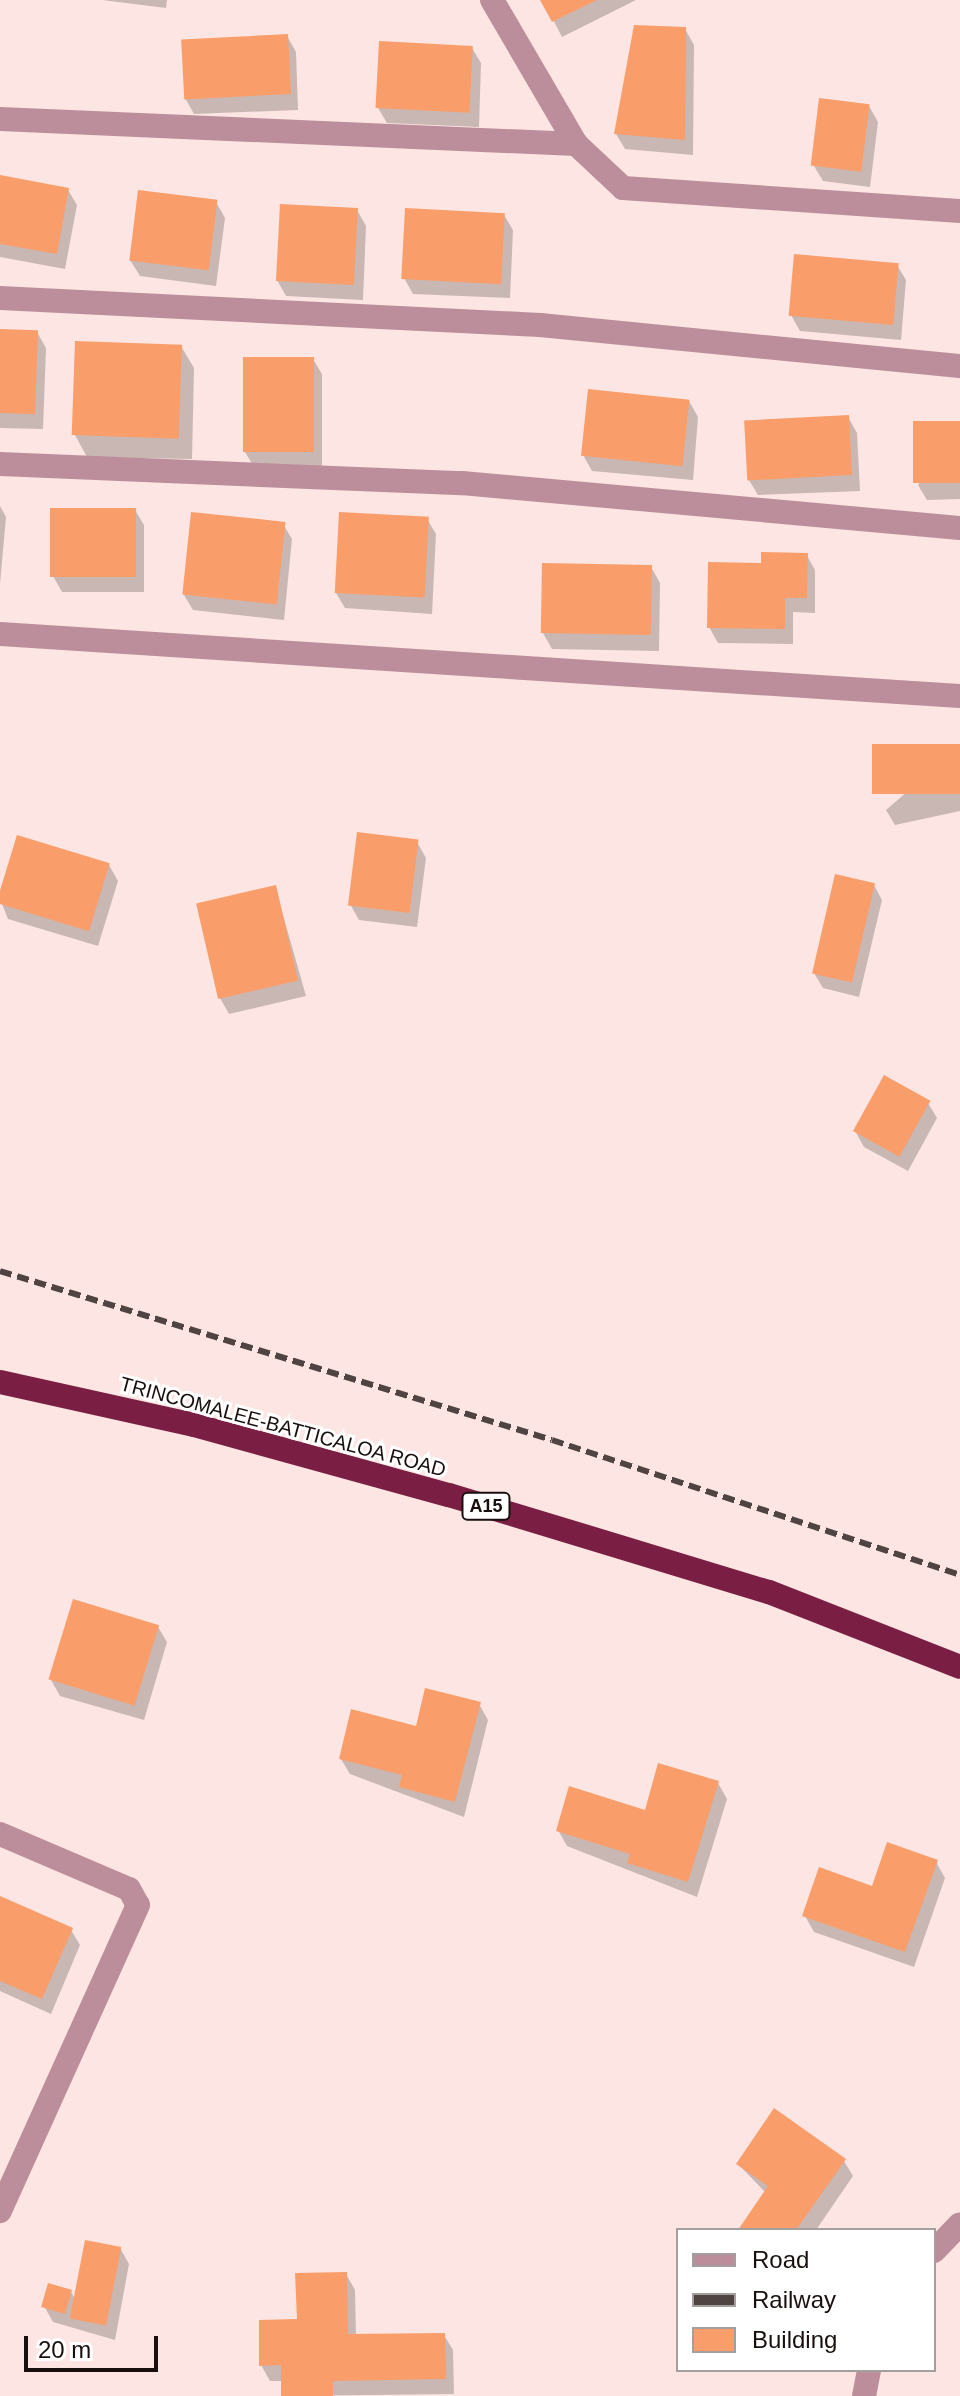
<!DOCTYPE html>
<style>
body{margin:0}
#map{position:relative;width:960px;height:2396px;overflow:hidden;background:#fce5e2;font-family:Helvetica,sans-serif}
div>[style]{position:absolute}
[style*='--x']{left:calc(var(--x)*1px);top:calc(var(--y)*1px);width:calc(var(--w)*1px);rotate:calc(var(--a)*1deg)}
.shadow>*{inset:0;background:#0003}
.building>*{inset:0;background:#f99e6a;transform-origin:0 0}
.minor>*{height:24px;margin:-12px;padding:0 12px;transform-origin:12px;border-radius:12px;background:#bc8e9b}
.highway>*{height:24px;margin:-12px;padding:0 12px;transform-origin:12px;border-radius:12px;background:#7a1f43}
.rail>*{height:6px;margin-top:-3px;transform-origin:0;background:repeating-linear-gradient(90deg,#504442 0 12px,transparent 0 18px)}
span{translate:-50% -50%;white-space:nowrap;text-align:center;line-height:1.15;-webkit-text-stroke:6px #fff;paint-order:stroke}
.shield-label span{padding:2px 6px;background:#fff;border:2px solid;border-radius:6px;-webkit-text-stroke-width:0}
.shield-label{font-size:18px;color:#180f0e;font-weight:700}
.street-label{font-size:20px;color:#180f0e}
.legend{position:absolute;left:676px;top:2228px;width:260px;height:144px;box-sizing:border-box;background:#fff;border:2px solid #a39f9f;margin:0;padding:10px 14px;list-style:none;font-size:24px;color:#180f0e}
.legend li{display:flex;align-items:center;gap:16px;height:40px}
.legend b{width:40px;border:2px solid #a39f9f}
.scale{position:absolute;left:24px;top:2336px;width:134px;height:36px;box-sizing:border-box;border:4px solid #180f0e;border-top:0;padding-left:10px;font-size:24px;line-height:28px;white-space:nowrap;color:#180f0e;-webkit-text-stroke:6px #fff;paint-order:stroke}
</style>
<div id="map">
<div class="shadow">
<div style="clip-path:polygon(102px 0,167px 0,166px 8px)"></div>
<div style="clip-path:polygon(543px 0,636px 0,562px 37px)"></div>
<div style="clip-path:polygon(685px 29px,694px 45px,693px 155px,625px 149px,616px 134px)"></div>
<div style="clip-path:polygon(287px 36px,296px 52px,298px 110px,194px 114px,185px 98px)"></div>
<div style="clip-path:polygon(472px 48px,481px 63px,479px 127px,387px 123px,378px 108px)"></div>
<div style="clip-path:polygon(869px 106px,878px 122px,870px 187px,823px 181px,814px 166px)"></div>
<div style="clip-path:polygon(0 180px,68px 190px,77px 205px,65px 269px,0 257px)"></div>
<div style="clip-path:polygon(216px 202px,225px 218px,216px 286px,140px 276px,130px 260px)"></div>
<div style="clip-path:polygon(357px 210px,366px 226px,363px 300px,286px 296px,277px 280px)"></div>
<div style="clip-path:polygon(504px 215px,513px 230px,510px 298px,413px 294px,404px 278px)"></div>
<div style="clip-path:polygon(897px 265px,906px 280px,901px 340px,800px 331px,791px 315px)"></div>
<div style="clip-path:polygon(0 331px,37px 332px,46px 348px,43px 429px,0 428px)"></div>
<div style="clip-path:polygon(181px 346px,194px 368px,192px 459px,87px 457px,75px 435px)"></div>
<div style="clip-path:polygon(313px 359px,322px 374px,322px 467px,254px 467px,245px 452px)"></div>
<div style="clip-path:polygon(689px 401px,698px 417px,693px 480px,592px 471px,583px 455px)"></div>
<div style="clip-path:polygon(848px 417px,857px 433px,860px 491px,758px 495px,749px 480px)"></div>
<div style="clip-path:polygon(960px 423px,960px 499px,927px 500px,918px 485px)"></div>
<div style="clip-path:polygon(0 506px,6px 517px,0 584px)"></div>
<div style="clip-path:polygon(135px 510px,144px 525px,144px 592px,62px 592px,53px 576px)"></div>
<div style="clip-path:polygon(427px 519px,436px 534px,432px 614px,345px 608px,336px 593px)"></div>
<div style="clip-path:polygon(283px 524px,292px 539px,284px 620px,193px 610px,184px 595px)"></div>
<div style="clip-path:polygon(806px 554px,815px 570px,815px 613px,793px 612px,793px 644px,718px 643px,709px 627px,763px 565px)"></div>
<div style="clip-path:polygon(651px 567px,660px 583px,659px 651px,552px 649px,543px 633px)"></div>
<div style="clip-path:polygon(960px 746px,960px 811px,895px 825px,886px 810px)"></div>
<div style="clip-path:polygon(19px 838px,109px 865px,118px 881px,98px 946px,8px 919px,0 899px)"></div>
<div style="clip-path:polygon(417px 842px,426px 858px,417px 927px,359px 920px,350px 904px)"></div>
<div style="clip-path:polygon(874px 885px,882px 900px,859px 997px,823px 988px,814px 973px)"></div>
<div style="clip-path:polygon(275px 887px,306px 996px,229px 1014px,220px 998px)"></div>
<div style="clip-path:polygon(928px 1103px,937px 1118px,908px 1171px,864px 1147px,855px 1131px)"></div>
<div style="clip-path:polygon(158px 1627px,167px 1642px,144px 1720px,60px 1696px,51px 1680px)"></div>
<div style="clip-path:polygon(479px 1704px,488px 1720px,464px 1817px,350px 1774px,341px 1759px)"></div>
<div style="clip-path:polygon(718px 1783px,727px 1799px,697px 1897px,567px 1846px,558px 1830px,646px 1812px)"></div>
<div style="clip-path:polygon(936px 1862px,945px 1878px,914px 1967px,814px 1932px,805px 1916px)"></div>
<div style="clip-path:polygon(0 1898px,71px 1930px,80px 1945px,51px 2014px,0 1991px)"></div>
<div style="clip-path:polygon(844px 2161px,853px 2176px,816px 2230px,740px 2230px,766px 2193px,738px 2164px)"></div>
<div style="clip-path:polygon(120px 2248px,129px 2264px,115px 2340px,53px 2322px,44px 2306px,71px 2292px,76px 2301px)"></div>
<div style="clip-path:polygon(346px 2274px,355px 2290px,356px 2336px,444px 2335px,453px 2350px,454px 2394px,283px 2396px,283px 2381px,270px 2381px,261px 2365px)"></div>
</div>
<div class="building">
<div style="clip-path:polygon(540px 0,597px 0,552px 22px)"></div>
<div style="clip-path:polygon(634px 25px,686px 27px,685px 140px,614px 134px)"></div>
<div style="left:288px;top:34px;width:60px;height:107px;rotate:87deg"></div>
<div style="left:379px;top:41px;width:94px;height:67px;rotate:3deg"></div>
<div style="left:819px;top:98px;width:51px;height:68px;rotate:7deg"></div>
<div style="clip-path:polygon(0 175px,69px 188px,57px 254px,0 244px)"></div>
<div style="left:138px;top:190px;width:80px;height:71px;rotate:7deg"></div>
<div style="left:280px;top:204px;width:78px;height:77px;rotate:3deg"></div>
<div style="left:405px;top:208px;width:100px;height:71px;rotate:3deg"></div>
<div style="left:794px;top:254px;width:105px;height:62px;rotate:5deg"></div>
<div style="left:0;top:329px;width:38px;height:84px;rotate:2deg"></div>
<div style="left:75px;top:341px;width:107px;height:94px;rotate:2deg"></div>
<div style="left:243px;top:357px;width:71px;height:95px"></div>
<div style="left:588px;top:389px;width:102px;height:67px;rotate:6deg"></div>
<div style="left:849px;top:415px;width:60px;height:105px;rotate:87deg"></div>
<div style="left:960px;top:421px;width:62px;height:47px;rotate:90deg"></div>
<div style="left:50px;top:508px;width:86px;height:69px"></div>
<div style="left:191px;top:512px;width:95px;height:83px;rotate:6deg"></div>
<div style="left:339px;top:512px;width:90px;height:81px;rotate:3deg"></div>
<div style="clip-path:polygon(761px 552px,808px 553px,807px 598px,785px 598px,785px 629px,707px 628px,708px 562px,761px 563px)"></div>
<div style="left:542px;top:563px;width:110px;height:70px;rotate:1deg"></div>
<div style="left:960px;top:744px;width:50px;height:88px;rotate:90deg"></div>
<div style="left:357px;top:832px;width:62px;height:74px;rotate:7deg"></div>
<div style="left:17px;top:835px;width:97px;height:71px;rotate:17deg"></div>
<div style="left:835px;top:874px;width:41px;height:102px;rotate:13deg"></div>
<div style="left:276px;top:885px;width:98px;height:82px;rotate:77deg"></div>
<div style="left:884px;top:1075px;width:53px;height:64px;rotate:29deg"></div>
<div style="left:73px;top:1599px;width:90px;height:84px;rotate:17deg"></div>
<div style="clip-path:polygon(425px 1688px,481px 1702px,455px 1802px,399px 1787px,402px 1775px,339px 1759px,351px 1709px,416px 1726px)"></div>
<div style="clip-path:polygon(658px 1763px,719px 1781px,688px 1882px,627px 1863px,630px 1854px,556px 1831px,569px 1786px,645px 1810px)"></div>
<div style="clip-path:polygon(887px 1842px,938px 1860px,905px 1952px,802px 1916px,819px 1867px,872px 1886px)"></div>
<div style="clip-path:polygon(0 1896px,73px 1928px,42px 1999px,0 1981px)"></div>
<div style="clip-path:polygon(774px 2108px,846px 2159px,796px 2230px,738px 2230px,768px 2186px,736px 2164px)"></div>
<div style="left:85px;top:2240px;width:37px;height:80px;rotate:11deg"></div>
<div style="clip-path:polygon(347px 2272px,348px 2334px,445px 2333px,446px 2379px,333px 2381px,333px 2396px,281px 2396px,281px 2365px,259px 2366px,259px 2320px,297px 2319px,295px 2273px)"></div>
<div style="left:48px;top:2283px;width:25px;height:25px;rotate:16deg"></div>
</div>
<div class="minor">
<div style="--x:492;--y:0;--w:167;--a:59.7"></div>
<div style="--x:576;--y:144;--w:64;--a:43.1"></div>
<div style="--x:623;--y:188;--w:338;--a:3.9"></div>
<div style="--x:0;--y:119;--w:577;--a:2.49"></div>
<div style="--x:0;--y:298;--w:541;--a:2.86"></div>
<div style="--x:540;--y:325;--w:422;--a:5.6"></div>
<div style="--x:0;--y:464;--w:462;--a:2.4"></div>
<div style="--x:462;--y:483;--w:500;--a:5.16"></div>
<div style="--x:0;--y:634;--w:962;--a:3.7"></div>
<div style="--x:0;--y:1834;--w:140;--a:23.1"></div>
<div style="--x:129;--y:1889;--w:18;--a:61"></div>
<div style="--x:138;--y:1905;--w:336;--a:114.3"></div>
<div style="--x:934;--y:2251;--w:37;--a:-46"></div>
<div style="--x:864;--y:2396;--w:26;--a:-79"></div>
</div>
<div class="highway">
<div style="--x:0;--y:1382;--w:199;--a:12.5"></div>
<div style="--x:194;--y:1425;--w:264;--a:15.4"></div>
<div style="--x:449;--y:1495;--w:334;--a:16.9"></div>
<div style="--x:769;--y:1592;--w:205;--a:21.4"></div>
</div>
<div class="rail">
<div style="--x:0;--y:1271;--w:577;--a:17.02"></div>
<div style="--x:552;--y:1440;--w:430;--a:18.3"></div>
</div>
<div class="shield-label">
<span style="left:486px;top:1506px">A15</span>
</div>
<div class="street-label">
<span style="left:283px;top:1427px;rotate:15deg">TRINCOMALEE-BATTICALOA ROAD</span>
</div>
<ul class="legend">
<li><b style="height:10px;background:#bc8e9b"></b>Road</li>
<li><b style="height:10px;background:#504442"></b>Railway</li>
<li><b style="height:22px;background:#f99e6a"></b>Building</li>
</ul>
<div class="scale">20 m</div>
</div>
